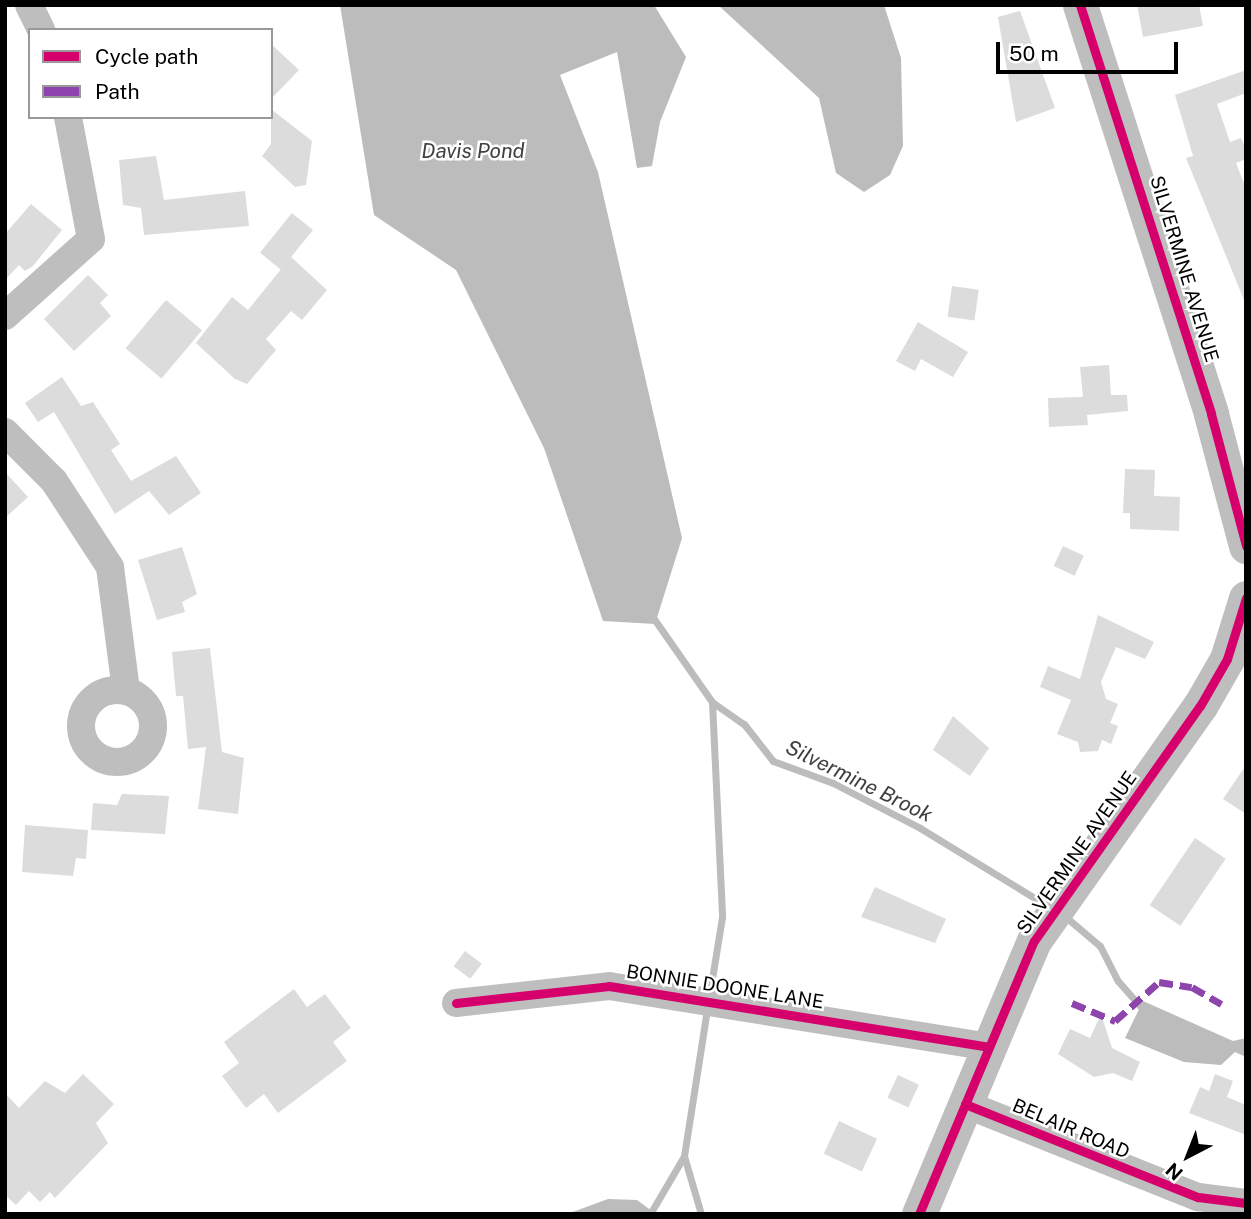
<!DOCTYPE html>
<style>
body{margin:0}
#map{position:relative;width:1251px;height:1219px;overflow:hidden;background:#fff;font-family:"Public Sans",sans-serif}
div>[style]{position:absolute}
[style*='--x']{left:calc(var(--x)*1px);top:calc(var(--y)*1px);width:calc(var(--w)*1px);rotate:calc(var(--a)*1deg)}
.water>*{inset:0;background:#bcbcbc}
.stream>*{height:7px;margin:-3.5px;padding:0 3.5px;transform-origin:3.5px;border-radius:3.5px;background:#bcbcbc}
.building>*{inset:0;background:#dcdcdc;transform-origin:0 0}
.minor>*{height:28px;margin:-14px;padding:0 14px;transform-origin:14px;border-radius:14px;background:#bebebe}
.minor>.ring{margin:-14px;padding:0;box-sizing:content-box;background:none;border:28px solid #bebebe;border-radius:50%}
.tertiary>*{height:35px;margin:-17.5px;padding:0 17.5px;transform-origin:17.5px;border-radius:17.5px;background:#bebebe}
.quiet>*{height:7px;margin-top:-3.5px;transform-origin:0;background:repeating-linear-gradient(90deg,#8e44ad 0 14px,transparent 0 21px)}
.cycleway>*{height:9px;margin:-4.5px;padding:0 4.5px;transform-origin:4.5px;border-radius:4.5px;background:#d6006c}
span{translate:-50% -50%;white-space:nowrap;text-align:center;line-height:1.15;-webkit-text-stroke:5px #fff;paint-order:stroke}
.street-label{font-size:19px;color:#000}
.water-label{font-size:21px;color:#404040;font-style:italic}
.frame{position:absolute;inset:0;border:7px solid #000;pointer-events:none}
.legend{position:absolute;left:28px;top:28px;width:245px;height:91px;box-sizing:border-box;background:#fff;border:2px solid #999;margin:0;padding:9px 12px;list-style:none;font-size:21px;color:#000}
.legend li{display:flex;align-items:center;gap:14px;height:35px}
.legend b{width:35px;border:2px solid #999}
.north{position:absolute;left:1153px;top:1121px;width:70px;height:70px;-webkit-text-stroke:5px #fff;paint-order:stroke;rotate:222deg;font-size:19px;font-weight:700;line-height:28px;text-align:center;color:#000}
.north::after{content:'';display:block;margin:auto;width:24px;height:32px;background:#000;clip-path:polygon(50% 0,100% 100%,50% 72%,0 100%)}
.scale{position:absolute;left:996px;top:42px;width:182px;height:32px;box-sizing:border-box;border:4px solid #000;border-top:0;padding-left:9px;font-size:21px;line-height:24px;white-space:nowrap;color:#000;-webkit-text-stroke:5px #fff;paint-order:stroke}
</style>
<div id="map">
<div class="water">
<div style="clip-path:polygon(340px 5px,654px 5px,686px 57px,660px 122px,652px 166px,637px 168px,617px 52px,560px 75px,598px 172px,682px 538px,655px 624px,603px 621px,544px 448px,456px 270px,374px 215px)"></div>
<div style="clip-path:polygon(718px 5px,884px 5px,901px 58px,903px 146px,890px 175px,864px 192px,836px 173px,819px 98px)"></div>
<div style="clip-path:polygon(1143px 1001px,1233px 1041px,1246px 1038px,1246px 1057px,1235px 1052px,1221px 1065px,1184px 1062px,1125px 1038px)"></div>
<div style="clip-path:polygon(608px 1199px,637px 1200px,656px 1214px,567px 1214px)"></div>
</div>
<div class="stream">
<div style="--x:652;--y:616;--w:105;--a:55.1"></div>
<div style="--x:712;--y:702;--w:215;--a:87.3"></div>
<div style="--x:722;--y:917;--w:81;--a:99.2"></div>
<div style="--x:712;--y:702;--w:39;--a:35"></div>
<div style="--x:744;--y:724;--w:47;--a:51.9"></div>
<div style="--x:773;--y:761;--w:64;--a:20.1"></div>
<div style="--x:833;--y:783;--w:98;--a:27.3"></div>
<div style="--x:920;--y:828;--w:138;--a:31.4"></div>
<div style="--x:1067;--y:918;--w:43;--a:40.3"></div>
<div style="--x:1100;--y:946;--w:39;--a:63"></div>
<div style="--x:1118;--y:981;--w:44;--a:48.7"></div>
<div style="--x:650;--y:1214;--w:67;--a:-59.6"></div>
<div style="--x:701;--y:1214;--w:60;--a:-106.3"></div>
<div style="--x:684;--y:1156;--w:149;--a:-81.1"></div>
</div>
<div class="building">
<div style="clip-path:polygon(1137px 5px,1199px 5px,1203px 26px,1143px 37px)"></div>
<div style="clip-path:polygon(1020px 11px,1055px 108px,1016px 122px,998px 17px)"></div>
<div style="clip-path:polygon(271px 44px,299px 70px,271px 99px)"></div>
<div style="clip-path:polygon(1246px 70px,1246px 93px,1217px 104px,1230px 142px,1241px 138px,1246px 149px,1246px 159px,1236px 163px,1246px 188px,1244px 300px,1186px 158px,1193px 156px,1175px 95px)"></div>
<div style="clip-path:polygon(271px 109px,312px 141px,306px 185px,295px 187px,262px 156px,271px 144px)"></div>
<div style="clip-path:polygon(156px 156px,164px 200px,245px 191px,249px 226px,144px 235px,141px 208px,123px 205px,119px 160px)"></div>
<div style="clip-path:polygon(31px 204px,62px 230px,33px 266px,25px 271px,19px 265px,5px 280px,5px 234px)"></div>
<div style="left:292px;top:213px;width:27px;height:51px;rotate:39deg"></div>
<div style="clip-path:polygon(291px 257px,327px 290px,302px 320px,291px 311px,266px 339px,276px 350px,247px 384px,235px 379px,196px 343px,232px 297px,248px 310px)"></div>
<div style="clip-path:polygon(88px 275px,108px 295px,100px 303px,111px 316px,74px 351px,44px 319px)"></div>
<div style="left:952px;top:286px;width:27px;height:31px;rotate:8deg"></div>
<div style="left:166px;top:300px;width:47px;height:63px;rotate:40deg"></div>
<div style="clip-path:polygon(918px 322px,968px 352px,953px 377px,921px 359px,915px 371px,896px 361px)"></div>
<div style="clip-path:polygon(1109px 365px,1111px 395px,1127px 395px,1128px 411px,1087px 415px,1088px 425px,1049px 427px,1048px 398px,1083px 397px,1080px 367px)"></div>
<div style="clip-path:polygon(62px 377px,81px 406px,93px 402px,120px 444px,111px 450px,131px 481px,176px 456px,201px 493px,169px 515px,149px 491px,115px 514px,54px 412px,38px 422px,25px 403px)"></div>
<div style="clip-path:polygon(1125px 469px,1155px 470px,1154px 496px,1180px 497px,1179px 531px,1130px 529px,1130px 513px,1123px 513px)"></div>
<div style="clip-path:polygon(5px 472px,28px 497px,5px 518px)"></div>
<div style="left:1063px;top:546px;width:23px;height:22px;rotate:25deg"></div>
<div style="clip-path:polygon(182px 547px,197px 594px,182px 602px,185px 612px,157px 620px,138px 560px)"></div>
<div style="clip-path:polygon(1098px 615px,1154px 642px,1145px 659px,1116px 647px,1101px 682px,1106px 699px,1118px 704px,1110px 723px,1118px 726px,1111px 744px,1102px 740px,1098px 751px,1080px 752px,1078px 742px,1057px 734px,1071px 700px,1040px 687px,1048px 666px,1080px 679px)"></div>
<div style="clip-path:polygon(210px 648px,222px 752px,244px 758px,238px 814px,198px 809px,206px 747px,188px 749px,183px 696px,176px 696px,172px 652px)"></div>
<div style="clip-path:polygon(953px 716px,989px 748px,970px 776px,933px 750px)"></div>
<div style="clip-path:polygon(1246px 765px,1246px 814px,1223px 799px)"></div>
<div style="clip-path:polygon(122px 794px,169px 796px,165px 834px,91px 830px,93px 803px,117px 805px)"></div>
<div style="clip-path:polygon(25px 825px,88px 830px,86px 859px,76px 858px,73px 876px,22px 872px)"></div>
<div style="left:1195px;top:838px;width:37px;height:81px;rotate:34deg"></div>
<div style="clip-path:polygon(875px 887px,946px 919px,935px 943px,861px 917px)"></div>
<div style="left:465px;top:951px;width:21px;height:19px;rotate:37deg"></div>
<div style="clip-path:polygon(294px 989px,307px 1007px,325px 994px,351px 1028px,333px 1042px,347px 1061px,278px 1113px,264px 1094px,246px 1108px,222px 1076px,239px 1063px,224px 1042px)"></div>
<div style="clip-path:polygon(1101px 1014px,1112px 1048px,1140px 1062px,1132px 1081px,1113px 1073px,1094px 1077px,1058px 1054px,1070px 1029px,1090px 1038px)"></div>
<div style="clip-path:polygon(83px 1074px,114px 1104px,96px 1123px,108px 1143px,55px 1198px,50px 1192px,40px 1202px,29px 1191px,16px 1205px,5px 1195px,5px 1093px,19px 1108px,45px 1081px,65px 1093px)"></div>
<div style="clip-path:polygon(1215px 1074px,1233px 1081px,1227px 1097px,1246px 1105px,1246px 1135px,1189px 1113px,1200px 1087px,1209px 1091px)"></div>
<div style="left:898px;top:1075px;width:23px;height:25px;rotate:25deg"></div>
<div style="left:839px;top:1121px;width:42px;height:36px;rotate:25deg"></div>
</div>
<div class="minor">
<div style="--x:29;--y:5;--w:28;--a:64"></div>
<div style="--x:5;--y:316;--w:115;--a:-41.8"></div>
<div style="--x:91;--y:239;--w:124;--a:-100.7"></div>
<div style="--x:5;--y:432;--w:69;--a:45"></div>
<div style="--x:54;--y:481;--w:103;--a:56.9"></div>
<div style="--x:110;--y:567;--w:125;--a:82.6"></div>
<div class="ring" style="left:81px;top:690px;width:44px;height:44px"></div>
<div style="--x:456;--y:1003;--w:154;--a:-6.3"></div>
<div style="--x:609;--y:986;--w:384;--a:9.1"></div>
<div style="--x:965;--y:1104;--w:251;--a:21.8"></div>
<div style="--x:1198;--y:1197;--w:48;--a:7.1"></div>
</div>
<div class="tertiary">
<div style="--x:1080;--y:5;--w:429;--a:72.2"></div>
<div style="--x:1211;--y:414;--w:137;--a:75.1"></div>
<div style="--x:919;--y:1214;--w:296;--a:-67.2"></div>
<div style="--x:1034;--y:941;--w:288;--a:-54.8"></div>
<div style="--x:1200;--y:706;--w:54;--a:-60.1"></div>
<div style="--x:1227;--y:659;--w:64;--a:-72.7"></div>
</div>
<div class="quiet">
<div style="--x:1072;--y:1003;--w:47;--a:22.7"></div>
<div style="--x:1115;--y:1021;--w:59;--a:-41.6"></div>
<div style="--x:1159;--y:982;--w:33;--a:9"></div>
<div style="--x:1192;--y:987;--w:34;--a:30"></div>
</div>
<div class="cycleway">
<div style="--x:1080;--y:5;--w:429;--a:72.2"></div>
<div style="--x:1211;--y:414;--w:137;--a:75.1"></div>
<div style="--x:456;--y:1003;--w:154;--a:-6.3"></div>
<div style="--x:609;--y:986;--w:384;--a:9.1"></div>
<div style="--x:965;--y:1104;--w:251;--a:21.8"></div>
<div style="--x:1198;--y:1197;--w:48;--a:7.1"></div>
<div style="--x:919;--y:1214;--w:296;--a:-67.2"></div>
<div style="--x:1034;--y:941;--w:288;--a:-54.8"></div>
<div style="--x:1200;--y:706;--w:54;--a:-60.1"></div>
<div style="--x:1227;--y:659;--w:64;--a:-72.7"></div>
</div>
<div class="street-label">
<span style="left:1184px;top:269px;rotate:73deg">SILVERMINE AVENUE</span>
<span style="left:1077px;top:853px;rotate:-55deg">SILVERMINE AVENUE</span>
<span style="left:725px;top:987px;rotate:9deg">BONNIE DOONE LANE</span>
<span style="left:1071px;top:1129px;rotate:23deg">BELAIR ROAD</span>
</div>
<div class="water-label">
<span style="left:473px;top:151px">Davis Pond</span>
<span style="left:859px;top:781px;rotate:26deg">Silvermine Brook</span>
</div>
<div class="frame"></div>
<ul class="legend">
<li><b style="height:9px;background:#d6006c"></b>Cycle path</li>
<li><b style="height:9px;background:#8e44ad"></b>Path</li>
</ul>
<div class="north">N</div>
<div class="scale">50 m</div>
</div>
